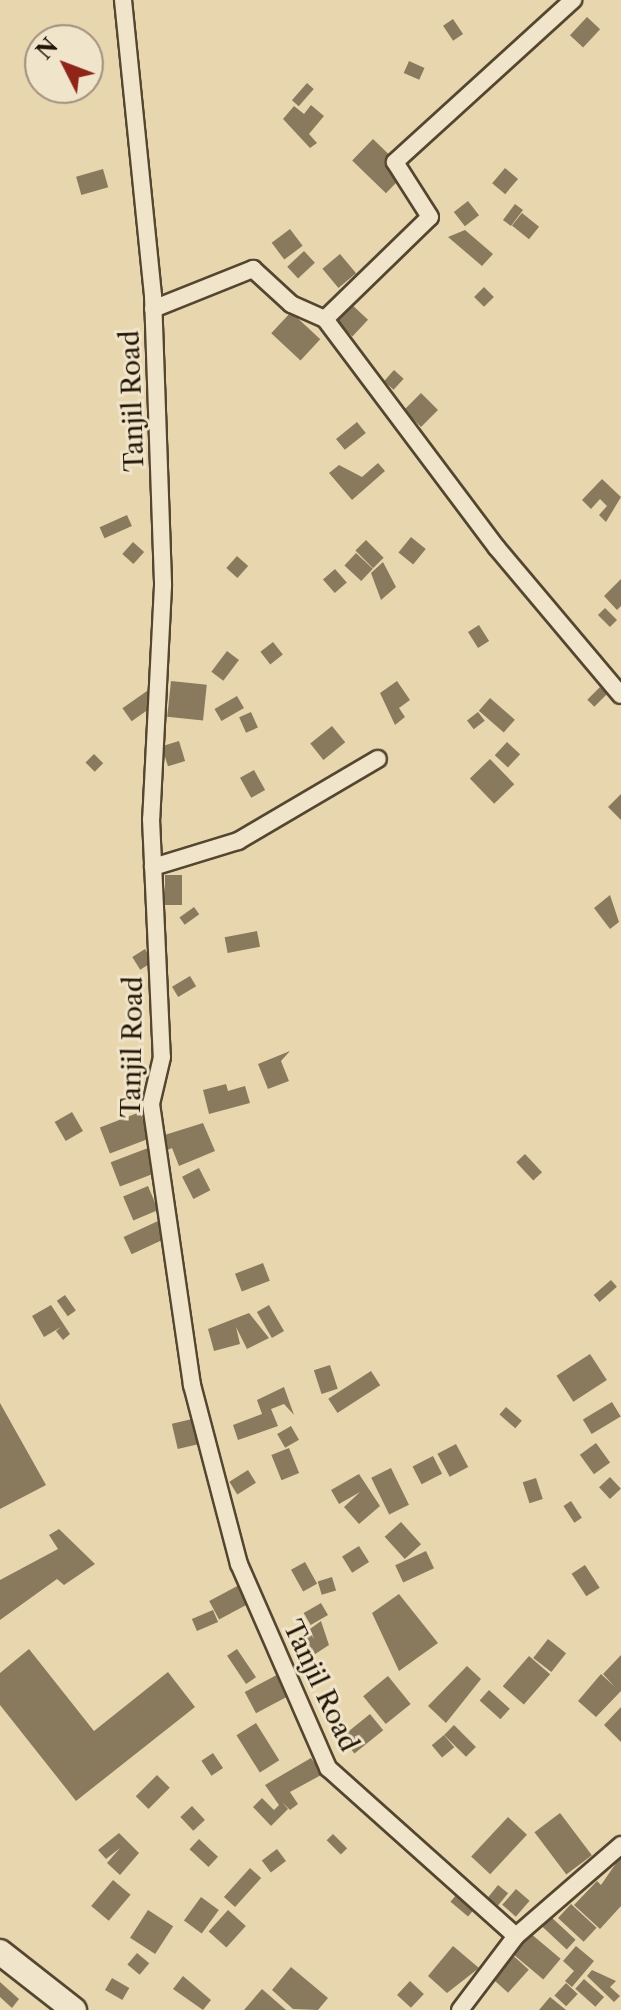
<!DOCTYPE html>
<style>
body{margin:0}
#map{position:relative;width:621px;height:2010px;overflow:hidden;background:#e8d7ae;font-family:"Libre Caslon Text",serif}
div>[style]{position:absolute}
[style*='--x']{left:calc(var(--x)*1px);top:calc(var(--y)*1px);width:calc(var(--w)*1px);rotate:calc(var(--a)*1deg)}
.building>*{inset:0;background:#897a5d;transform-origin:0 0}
.roads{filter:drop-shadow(2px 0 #544630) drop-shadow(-2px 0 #544630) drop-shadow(0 2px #544630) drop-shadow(0 -2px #544630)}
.minor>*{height:16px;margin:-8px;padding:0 8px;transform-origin:8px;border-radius:8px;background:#f0e5ca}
.secondary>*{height:24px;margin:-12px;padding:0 12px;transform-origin:12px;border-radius:12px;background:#f0e5ca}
span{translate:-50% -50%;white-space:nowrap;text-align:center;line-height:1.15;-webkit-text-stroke:6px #f0e5ca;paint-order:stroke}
.street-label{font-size:26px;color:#231506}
.north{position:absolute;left:24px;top:24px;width:80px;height:80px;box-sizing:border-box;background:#f0e5ca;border:2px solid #9e927c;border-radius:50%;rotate:312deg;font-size:22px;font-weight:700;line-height:32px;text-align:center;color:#231506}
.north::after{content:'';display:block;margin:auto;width:28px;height:36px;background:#8f2418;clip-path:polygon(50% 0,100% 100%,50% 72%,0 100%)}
</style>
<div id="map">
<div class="building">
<div style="left:587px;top:17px;width:18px;height:25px;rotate:43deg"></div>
<div style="left:453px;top:19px;width:18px;height:12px;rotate:56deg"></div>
<div style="left:409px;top:61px;width:17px;height:13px;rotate:24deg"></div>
<div style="left:307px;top:83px;width:9px;height:23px;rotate:41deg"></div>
<div style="clip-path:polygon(311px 105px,324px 116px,309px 134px,317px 143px,310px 148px,283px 119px,294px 106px,304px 114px)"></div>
<div style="left:373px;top:139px;width:47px;height:30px;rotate:44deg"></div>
<div style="left:505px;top:168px;width:17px;height:20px;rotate:40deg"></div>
<div style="left:103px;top:169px;width:19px;height:28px;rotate:74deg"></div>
<div style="left:468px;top:201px;width:18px;height:18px;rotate:52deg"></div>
<div style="left:515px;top:204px;width:10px;height:20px;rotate:37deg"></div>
<div style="left:522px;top:213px;width:22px;height:16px;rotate:39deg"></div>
<div style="left:290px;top:229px;width:21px;height:23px;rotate:53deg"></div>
<div style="clip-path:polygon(465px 230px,493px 254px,482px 266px,448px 237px)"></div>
<div style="left:304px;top:251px;width:16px;height:23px;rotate:47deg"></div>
<div style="left:340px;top:254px;width:25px;height:23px;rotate:50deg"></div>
<div style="left:484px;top:287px;width:14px;height:14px;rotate:45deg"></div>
<div style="left:349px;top:302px;width:26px;height:23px;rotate:43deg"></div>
<div style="left:291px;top:312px;width:40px;height:29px;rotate:43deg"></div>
<div style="left:394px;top:370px;width:13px;height:15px;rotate:42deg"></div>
<div style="left:421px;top:393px;width:24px;height:24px;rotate:45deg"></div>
<div style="left:357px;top:422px;width:14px;height:27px;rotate:51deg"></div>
<div style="clip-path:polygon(378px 463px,385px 471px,352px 500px,329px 473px,339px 465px,362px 477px)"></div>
<div style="clip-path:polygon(602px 479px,621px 497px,606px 522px,599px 515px,607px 506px,600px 499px,591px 509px,582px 500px)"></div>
<div style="left:127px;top:515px;width:12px;height:30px;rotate:66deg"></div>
<div style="left:411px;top:537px;width:19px;height:20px;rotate:39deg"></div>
<div style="left:366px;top:540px;width:25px;height:15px;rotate:45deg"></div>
<div style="left:133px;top:542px;width:15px;height:16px;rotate:42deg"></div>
<div style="left:356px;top:553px;width:23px;height:17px;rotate:43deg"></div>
<div style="left:237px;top:556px;width:15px;height:16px;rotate:42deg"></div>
<div style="clip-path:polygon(383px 562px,396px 587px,381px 600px,371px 573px)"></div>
<div style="left:335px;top:569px;width:18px;height:16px;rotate:49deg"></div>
<div style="clip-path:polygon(621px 579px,621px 606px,617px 610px,604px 596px)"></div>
<div style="left:605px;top:608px;width:17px;height:10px;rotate:45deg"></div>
<div style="left:479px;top:625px;width:19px;height:13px;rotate:58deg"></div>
<div style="left:273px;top:642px;width:16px;height:16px;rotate:52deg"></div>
<div style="left:227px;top:651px;width:15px;height:26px;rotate:37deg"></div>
<div style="left:171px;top:681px;width:36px;height:36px;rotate:6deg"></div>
<div style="clip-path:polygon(397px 681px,410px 700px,399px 708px,405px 717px,395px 725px,380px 693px)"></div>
<div style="left:600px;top:687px;width:10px;height:18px;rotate:45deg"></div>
<div style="left:147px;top:691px;width:16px;height:30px;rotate:55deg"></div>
<div style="left:237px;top:696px;width:14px;height:26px;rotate:60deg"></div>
<div style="left:490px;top:698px;width:33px;height:17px;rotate:41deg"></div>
<div style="left:251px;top:712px;width:17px;height:13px;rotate:66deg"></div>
<div style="left:478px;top:712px;width:11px;height:14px;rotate:52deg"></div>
<div style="left:332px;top:726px;width:21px;height:28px;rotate:51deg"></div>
<div style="left:179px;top:741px;width:21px;height:18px;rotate:73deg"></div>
<div style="left:507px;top:742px;width:18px;height:18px;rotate:43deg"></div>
<div style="left:94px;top:754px;width:13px;height:12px;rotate:45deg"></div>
<div style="left:490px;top:759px;width:35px;height:28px;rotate:46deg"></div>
<div style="left:254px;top:770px;width:23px;height:16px;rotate:61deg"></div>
<div style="clip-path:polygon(621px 794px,621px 820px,608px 807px)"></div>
<div style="left:182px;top:875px;width:30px;height:17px;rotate:90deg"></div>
<div style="clip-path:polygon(610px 895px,619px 922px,610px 929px,594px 908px)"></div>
<div style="left:194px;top:907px;width:9px;height:18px;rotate:54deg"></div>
<div style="left:257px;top:931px;width:16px;height:33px;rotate:79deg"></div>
<div style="left:145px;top:949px;width:15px;height:15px;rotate:58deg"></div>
<div style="left:190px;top:976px;width:12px;height:21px;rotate:59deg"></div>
<div style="clip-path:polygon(290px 1051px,281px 1061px,289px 1081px,268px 1089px,258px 1064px)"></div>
<div style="clip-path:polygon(226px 1084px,228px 1091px,245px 1086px,250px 1103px,209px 1114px,203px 1090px)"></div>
<div style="left:72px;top:1112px;width:22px;height:20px;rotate:60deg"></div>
<div style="left:140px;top:1112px;width:28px;height:43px;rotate:69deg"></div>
<div style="clip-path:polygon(203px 1123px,215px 1151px,179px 1166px,172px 1148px,161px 1153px,155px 1138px)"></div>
<div style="left:148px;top:1148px;width:26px;height:40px;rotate:69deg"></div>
<div style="left:525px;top:1154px;width:25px;height:12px;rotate:47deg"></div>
<div style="left:199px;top:1168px;width:25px;height:19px;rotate:63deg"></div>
<div style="left:148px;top:1186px;width:26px;height:27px;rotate:67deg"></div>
<div style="left:158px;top:1221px;width:19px;height:38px;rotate:65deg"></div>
<div style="left:263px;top:1263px;width:19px;height:30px;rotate:69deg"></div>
<div style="left:611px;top:1280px;width:9px;height:23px;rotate:49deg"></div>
<div style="left:65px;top:1295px;width:19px;height:10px;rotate:55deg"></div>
<div style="clip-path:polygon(51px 1305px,70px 1334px,63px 1340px,56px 1331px,61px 1327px,44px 1337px,32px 1316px)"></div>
<div style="left:269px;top:1305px;width:30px;height:14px;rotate:60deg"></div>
<div style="clip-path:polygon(249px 1313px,269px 1338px,247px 1349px,236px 1327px,240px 1344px,214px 1351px,208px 1329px)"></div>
<div style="left:590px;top:1354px;width:31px;height:40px;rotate:57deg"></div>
<div style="left:330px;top:1365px;width:25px;height:17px;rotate:72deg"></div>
<div style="left:371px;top:1371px;width:17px;height:51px;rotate:57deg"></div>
<div style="clip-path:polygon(284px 1387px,294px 1415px,284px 1404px,271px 1409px,278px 1426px,238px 1440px,233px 1425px,262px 1414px,257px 1400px)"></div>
<div style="left:612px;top:1402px;width:17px;height:34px;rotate:59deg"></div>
<div style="clip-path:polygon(0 1403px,46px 1485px,0 1509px)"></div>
<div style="left:506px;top:1407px;width:21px;height:10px;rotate:41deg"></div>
<div style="left:205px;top:1416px;width:26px;height:34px;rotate:77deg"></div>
<div style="left:291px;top:1426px;width:16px;height:16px;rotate:60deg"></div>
<div style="left:596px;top:1443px;width:24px;height:20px;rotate:54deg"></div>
<div style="left:456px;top:1444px;width:26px;height:21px;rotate:62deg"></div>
<div style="left:289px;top:1448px;width:27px;height:19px;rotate:68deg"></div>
<div style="left:433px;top:1456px;width:20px;height:23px;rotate:63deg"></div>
<div style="left:391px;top:1468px;width:41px;height:22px;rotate:64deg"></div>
<div style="left:248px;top:1470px;width:15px;height:22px;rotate:58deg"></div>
<div style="clip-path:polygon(359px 1474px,380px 1506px,359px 1524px,344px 1507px,360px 1492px,339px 1504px,331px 1490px)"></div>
<div style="left:610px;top:1477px;width:16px;height:15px;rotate:47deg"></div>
<div style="left:536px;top:1478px;width:22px;height:14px;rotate:72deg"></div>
<div style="left:571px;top:1501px;width:20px;height:9px;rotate:57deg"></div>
<div style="left:401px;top:1522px;width:30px;height:22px;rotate:48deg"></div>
<div style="clip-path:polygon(59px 1529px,95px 1564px,64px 1585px,57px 1579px,0 1620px,0 1580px,58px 1549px,49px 1535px)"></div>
<div style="left:359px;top:1546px;width:19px;height:20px;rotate:58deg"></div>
<div style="left:426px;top:1551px;width:19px;height:34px;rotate:65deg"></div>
<div style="left:305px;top:1562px;width:25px;height:16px;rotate:61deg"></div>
<div style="left:585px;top:1565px;width:27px;height:16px;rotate:57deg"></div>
<div style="left:332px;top:1577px;width:14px;height:15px;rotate:73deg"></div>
<div style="left:241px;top:1584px;width:21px;height:36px;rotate:62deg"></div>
<div style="clip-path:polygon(399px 1594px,438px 1643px,399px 1671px,372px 1613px)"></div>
<div style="left:321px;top:1603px;width:14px;height:20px;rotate:60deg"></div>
<div style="left:213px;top:1610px;width:13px;height:23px;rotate:67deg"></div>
<div style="clip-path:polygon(321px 1621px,329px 1645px,303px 1662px,290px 1642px,308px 1630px,314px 1639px,310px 1629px)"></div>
<div style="left:548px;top:1639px;width:23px;height:24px;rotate:38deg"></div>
<div style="clip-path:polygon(29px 1649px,94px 1731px,168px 1672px,195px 1707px,76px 1801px,0 1705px,0 1673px)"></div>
<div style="left:237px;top:1649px;width:34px;height:12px;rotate:56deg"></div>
<div style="clip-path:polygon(621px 1655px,621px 1691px,596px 1717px,578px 1701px,601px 1674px,615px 1687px,603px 1674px)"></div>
<div style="left:529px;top:1656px;width:28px;height:40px;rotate:41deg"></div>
<div style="clip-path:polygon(467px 1666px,481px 1679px,446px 1723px,428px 1706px)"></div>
<div style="left:288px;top:1669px;width:24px;height:49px;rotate:62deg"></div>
<div style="left:388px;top:1676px;width:36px;height:32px;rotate:51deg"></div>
<div style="left:489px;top:1690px;width:28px;height:14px;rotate:42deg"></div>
<div style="clip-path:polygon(621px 1707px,621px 1742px,604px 1725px)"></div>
<div style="left:370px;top:1714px;width:21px;height:37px;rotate:51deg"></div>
<div style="left:256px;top:1723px;width:44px;height:23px;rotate:58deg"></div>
<div style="left:454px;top:1725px;width:31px;height:14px;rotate:45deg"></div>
<div style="left:444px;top:1735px;width:16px;height:16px;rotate:50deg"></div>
<div style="left:213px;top:1753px;width:18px;height:14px;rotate:56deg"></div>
<div style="clip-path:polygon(311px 1758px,323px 1774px,290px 1792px,298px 1804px,290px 1810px,282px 1802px,288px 1809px,271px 1826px,253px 1807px,262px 1798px,274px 1810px,279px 1805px,265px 1785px)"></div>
<div style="left:157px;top:1775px;width:18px;height:30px;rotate:45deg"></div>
<div style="left:192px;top:1806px;width:19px;height:16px;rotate:47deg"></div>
<div style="left:560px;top:1813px;width:53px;height:32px;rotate:53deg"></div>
<div style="left:508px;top:1817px;width:26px;height:54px;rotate:43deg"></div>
<div style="clip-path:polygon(119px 1833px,139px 1853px,120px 1875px,107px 1863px,120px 1848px,106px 1859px,98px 1850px)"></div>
<div style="left:333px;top:1834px;width:20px;height:9px;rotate:45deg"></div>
<div style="left:199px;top:1839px;width:26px;height:14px;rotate:43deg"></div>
<div style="left:277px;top:1849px;width:15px;height:19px;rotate:53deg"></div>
<div style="clip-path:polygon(621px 1856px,621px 1906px,600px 1929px,574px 1905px,597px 1881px,601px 1885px)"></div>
<div style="left:250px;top:1868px;width:15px;height:39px;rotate:42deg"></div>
<div style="left:113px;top:1880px;width:23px;height:34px;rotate:40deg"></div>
<div style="left:498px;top:1885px;width:13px;height:16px;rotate:39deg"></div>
<div style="left:462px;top:1888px;width:23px;height:18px;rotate:40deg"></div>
<div style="left:516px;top:1889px;width:18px;height:21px;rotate:41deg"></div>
<div style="left:201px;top:1897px;width:22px;height:29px;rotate:36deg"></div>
<div style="left:571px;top:1904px;width:35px;height:19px;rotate:43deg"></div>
<div style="left:148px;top:1910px;width:30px;height:33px;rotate:33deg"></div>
<div style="left:228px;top:1910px;width:24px;height:29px;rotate:42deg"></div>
<div style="left:550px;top:1916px;width:35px;height:13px;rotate:43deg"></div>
<div style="left:530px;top:1933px;width:40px;height:27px;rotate:40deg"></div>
<div style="clip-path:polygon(453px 1946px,479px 1968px,447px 1993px,428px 1976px)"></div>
<div style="clip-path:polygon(576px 1946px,594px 1961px,572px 1987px,565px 1981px,574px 1971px,563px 1961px)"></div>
<div style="left:508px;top:1951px;width:28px;height:31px;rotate:42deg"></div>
<div style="left:137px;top:1953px;width:16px;height:15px;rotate:40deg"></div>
<div style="clip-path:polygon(291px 1967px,328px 1998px,318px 2010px,293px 2009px,272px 1990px)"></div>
<div style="clip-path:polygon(592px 1970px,616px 1981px,610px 1987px,620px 1996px,614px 2002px,587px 1976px)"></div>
<div style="clip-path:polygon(183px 1976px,211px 2000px,203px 2010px,173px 1989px)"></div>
<div style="left:112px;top:1978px;width:20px;height:14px;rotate:30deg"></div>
<div style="left:584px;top:1979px;width:27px;height:13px;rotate:42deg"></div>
<div style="left:410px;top:1981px;width:19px;height:19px;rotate:43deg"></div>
<div style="clip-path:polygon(0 1982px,19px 1999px,12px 2008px,0 1997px)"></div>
<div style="left:566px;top:1983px;width:16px;height:17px;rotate:43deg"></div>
<div style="clip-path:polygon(262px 1989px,286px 2010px,244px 2010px)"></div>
<div style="clip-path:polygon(550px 1997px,566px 2010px,539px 2010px)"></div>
</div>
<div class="roads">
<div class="minor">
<div style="--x:123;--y:0;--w:298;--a:84.2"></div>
<div style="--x:153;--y:296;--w:290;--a:88"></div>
<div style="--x:163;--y:586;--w:233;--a:92.9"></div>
<div style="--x:151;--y:819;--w:238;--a:87.4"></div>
<div style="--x:162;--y:1057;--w:48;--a:103.2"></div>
<div style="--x:151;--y:1104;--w:284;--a:81.7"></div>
<div style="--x:192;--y:1385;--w:185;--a:75.3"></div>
<div style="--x:239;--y:1564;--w:223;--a:66.4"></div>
<div style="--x:328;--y:1768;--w:252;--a:41.8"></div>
<div style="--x:153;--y:309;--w:108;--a:-21.8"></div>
<div style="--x:253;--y:269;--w:52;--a:42.6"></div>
<div style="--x:291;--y:304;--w:37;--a:24"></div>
<div style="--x:325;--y:319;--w:286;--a:53.1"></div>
<div style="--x:497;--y:548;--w:192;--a:49.9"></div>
<div style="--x:325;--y:319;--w:146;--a:-44.2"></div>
<div style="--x:430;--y:217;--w:65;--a:-122.5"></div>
<div style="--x:395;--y:162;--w:241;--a:-42.3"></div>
<div style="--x:153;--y:867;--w:89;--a:-17"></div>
<div style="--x:238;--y:841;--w:162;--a:-30.4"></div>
<div style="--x:460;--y:2010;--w:93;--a:-52.9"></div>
<div style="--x:516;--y:1936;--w:139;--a:-40.9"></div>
</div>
<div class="secondary">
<div style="--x:0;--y:1952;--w:94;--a:38.1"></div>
</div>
</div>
<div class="street-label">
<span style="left:133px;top:401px;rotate:-92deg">Tanjil Road</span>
<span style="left:133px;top:1047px;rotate:-89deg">Tanjil Road</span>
<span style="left:320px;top:1686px;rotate:65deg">Tanjil Road</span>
</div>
<div class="north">N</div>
</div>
